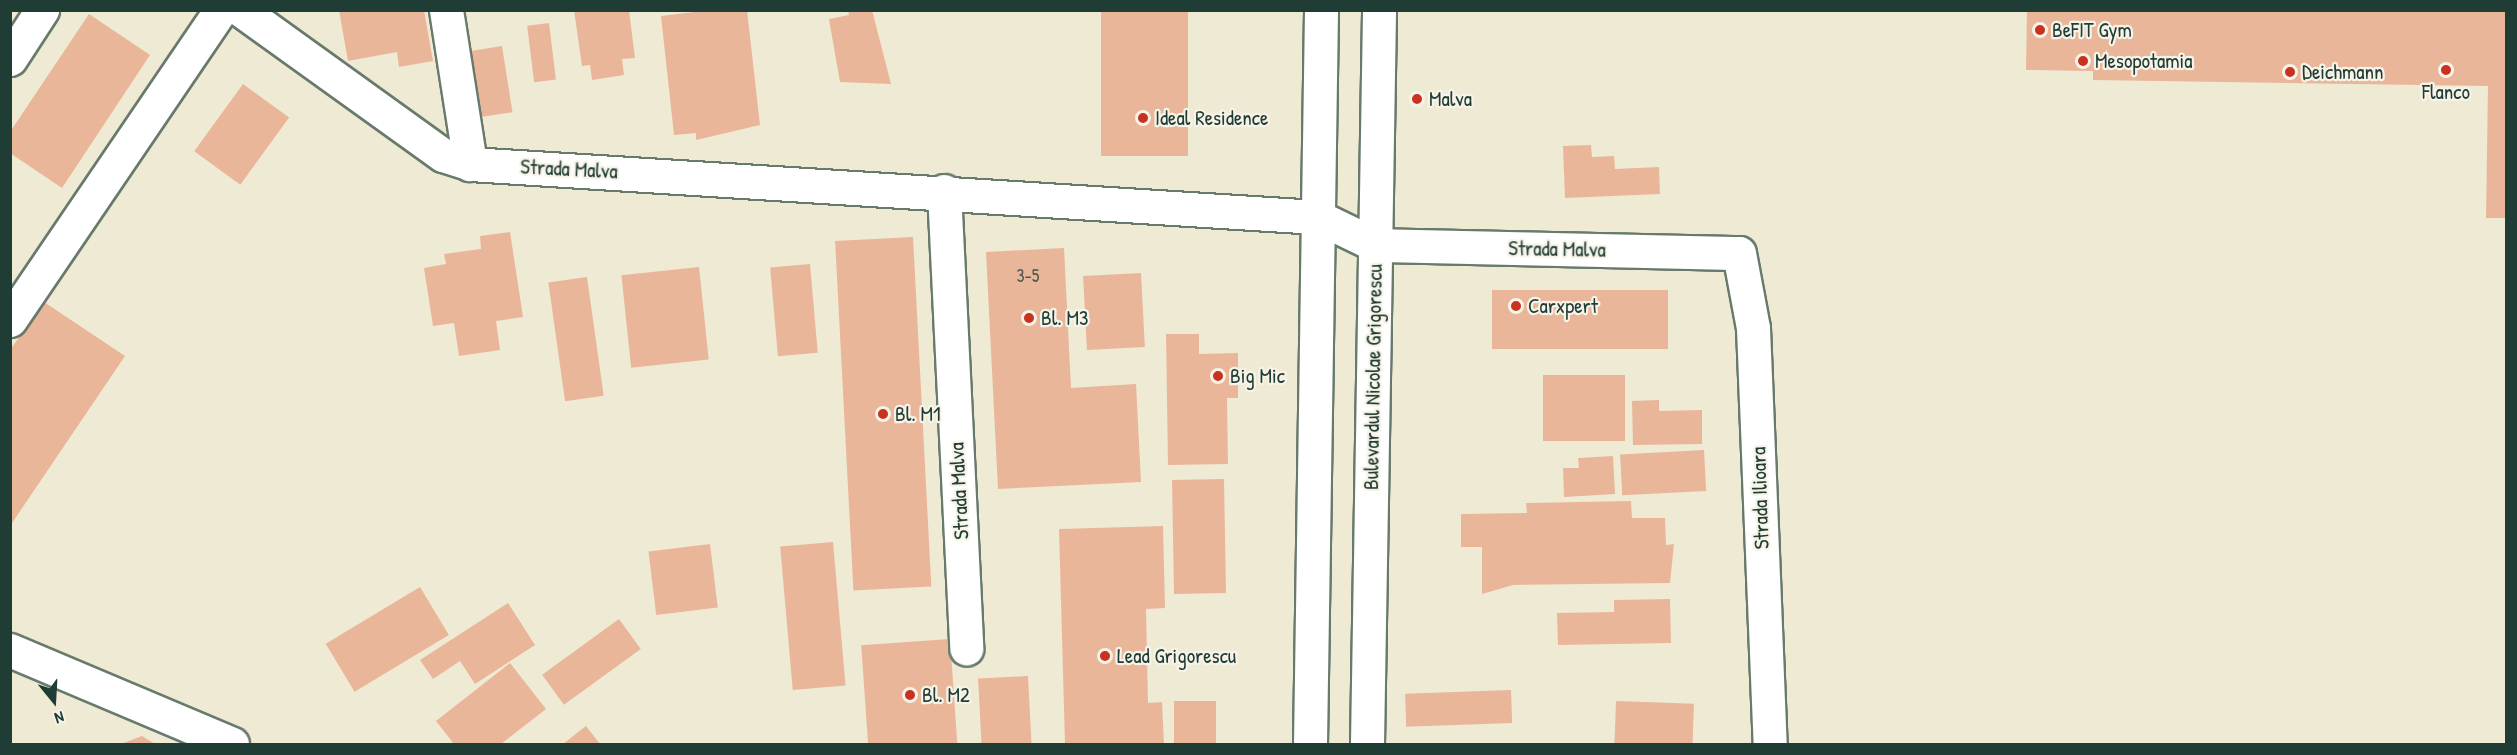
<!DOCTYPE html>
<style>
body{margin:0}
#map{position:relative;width:2517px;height:755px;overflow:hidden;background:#efead3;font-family:"Patrick Hand",sans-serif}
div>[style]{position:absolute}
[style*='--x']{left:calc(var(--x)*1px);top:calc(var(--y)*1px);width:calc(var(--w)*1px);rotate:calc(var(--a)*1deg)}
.building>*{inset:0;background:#eab699;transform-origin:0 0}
.roads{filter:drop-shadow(2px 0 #687a6c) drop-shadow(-2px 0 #687a6c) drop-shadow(0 2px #687a6c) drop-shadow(0 -2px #687a6c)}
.minor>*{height:33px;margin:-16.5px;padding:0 16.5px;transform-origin:16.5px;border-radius:16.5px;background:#fff}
.major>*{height:33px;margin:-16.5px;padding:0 16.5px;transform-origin:16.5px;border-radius:16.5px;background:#fff}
.dots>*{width:16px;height:16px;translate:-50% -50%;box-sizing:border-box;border:3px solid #f7f3e8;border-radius:50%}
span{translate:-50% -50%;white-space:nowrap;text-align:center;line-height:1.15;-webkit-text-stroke:4.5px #f7f3e8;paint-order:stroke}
.number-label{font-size:18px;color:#525b4d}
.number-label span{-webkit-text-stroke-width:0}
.poi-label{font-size:21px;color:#1f3d34}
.left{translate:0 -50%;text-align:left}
.street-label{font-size:21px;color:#1f3d34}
.frame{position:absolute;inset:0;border:12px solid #1f3d34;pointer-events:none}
.north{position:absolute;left:24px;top:671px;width:60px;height:60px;-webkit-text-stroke:4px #f7f3e8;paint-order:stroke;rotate:162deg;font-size:16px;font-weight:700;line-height:24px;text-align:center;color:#1f3d34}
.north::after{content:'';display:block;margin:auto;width:21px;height:27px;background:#1f3d34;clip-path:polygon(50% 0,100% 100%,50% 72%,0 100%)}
</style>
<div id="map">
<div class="building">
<div style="clip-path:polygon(339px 10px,424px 10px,433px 61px,399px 67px,397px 52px,348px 61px)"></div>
<div style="clip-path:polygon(574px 10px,629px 10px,635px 58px,622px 59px,624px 75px,592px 80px,590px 65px,582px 66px)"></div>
<div style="clip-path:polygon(711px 10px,747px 10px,760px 125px,696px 140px,696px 133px,674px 135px,661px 16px)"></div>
<div style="clip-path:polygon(848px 10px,872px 10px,891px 84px,840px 82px,829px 19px,849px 15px)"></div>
<div style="left:1101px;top:10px;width:87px;height:146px"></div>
<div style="clip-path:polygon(2027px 10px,2506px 10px,2506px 218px,2486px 218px,2488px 86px,2093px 80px,2093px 71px,2026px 70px)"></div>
<div style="clip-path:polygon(89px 14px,150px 55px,62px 188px,10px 153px,10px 132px)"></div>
<div style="left:549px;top:23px;width:57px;height:22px;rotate:83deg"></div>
<div style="left:502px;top:46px;width:67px;height:38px;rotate:81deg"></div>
<div style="left:243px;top:84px;width:57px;height:83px;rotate:36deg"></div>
<div style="clip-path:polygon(1591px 145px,1592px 157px,1614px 156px,1615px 169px,1659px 167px,1660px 194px,1565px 198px,1563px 146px)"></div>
<div style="clip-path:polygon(510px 232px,523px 317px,496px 321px,500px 350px,459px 356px,454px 323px,433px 326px,424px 268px,446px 264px,444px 254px,481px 249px,480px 236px)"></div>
<div style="left:913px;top:237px;width:350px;height:78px;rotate:87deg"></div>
<div style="clip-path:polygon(1064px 248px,1071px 388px,1136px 384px,1141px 482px,998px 489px,986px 252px)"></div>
<div style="left:810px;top:264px;width:89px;height:40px;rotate:85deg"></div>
<div style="left:699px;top:267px;width:93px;height:78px;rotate:84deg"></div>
<div style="left:1141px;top:273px;width:74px;height:58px;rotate:87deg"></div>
<div style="left:587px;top:277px;width:120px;height:39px;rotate:82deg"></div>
<div style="left:1492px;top:290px;width:176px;height:59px"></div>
<div style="clip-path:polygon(44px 302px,125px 356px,10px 526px,10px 350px)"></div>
<div style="clip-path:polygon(1166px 334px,1199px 334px,1199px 354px,1238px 353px,1238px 398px,1227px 398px,1228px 464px,1168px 465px)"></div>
<div style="left:1625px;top:375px;width:66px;height:82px;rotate:90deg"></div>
<div style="clip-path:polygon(1659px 400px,1659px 411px,1702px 410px,1702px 444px,1633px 445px,1632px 401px)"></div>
<div style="left:1704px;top:450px;width:41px;height:84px;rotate:87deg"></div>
<div style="clip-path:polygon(1613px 456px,1615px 494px,1564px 497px,1563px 468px,1579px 468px,1578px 458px)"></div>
<div style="left:1224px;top:479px;width:114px;height:52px;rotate:89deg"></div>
<div style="clip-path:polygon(1631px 501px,1632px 518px,1665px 518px,1666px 545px,1674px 544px,1670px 583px,1513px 585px,1482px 594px,1482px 547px,1461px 547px,1461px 514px,1527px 513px,1526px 503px)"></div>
<div style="clip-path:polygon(1163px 526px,1165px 608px,1146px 609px,1148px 703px,1162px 702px,1164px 744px,1065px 744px,1059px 529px)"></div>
<div style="left:833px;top:542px;width:144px;height:53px;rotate:85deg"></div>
<div style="left:710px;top:544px;width:64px;height:62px;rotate:83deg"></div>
<div style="left:420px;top:587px;width:56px;height:110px;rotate:59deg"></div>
<div style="clip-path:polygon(1670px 599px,1671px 643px,1558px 645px,1557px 613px,1614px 612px,1614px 600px)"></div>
<div style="clip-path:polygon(508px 603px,535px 645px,475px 684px,460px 661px,433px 679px,420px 660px)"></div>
<div style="left:619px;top:619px;width:37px;height:95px;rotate:54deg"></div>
<div style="left:950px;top:639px;width:105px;height:89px;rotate:86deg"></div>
<div style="clip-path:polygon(510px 663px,546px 709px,501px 744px,454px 744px,436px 721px)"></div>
<div style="left:1028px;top:676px;width:68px;height:50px;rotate:87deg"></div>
<div style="left:1511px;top:690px;width:33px;height:106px;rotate:88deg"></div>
<div style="left:1174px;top:701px;width:42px;height:43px"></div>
<div style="left:1616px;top:701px;width:78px;height:43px;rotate:2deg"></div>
<div style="clip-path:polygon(586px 726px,600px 744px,563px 744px)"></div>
<div style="clip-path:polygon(142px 736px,155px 744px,121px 744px)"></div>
</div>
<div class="roads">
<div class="minor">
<div style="--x:241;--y:10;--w:249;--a:35.7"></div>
<div style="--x:443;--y:155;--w:28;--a:18"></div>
<div style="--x:470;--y:164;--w:850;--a:3.58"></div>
<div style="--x:446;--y:10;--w:156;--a:81.1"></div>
<div style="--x:10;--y:59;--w:59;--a:-56.9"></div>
<div style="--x:944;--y:191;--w:458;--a:87.2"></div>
<div style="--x:1376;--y:245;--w:363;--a:1.3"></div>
<div style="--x:1739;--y:253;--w:76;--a:79.4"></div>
<div style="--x:1753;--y:328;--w:416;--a:87.7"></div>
<div style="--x:10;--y:320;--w:375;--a:-55.8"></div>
<div style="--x:10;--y:650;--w:241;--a:22.9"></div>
</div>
<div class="major">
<div style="--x:1318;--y:217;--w:64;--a:25.8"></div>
<div style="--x:1310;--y:744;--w:734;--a:-89.14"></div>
<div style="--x:1367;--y:744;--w:734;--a:-89.06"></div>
</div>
</div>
<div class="dots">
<div style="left:2040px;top:30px;background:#c8321e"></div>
<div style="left:2083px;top:61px;background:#c8321e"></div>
<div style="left:2446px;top:70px;background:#c8321e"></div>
<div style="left:2290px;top:72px;background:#c8321e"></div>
<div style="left:1417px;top:99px;background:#c8321e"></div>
<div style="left:1143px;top:118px;background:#c8321e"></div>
<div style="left:1516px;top:306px;background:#c8321e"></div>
<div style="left:1029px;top:318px;background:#c8321e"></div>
<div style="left:1218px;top:376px;background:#c8321e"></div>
<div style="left:883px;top:414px;background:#c8321e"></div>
<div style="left:1105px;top:656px;background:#c8321e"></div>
<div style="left:910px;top:695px;background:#c8321e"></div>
</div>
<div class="number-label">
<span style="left:1028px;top:276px">3-5</span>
</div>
<div class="poi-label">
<span class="left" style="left:2052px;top:30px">BeFIT Gym</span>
<span class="left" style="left:2095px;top:61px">Mesopotamia</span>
<span class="left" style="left:2302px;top:72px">Deichmann</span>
<span style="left:2446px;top:92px">Flanco</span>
<span class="left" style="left:1429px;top:99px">Malva</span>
<span class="left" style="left:1155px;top:118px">Ideal Residence</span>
<span class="left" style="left:1528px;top:306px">Carxpert</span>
<span class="left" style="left:1041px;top:318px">Bl. M3</span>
<span class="left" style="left:1230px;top:376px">Big Mic</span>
<span class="left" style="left:895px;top:414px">Bl. M1</span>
<span class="left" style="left:1117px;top:656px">Lead Grigorescu</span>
<span class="left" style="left:922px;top:695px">Bl. M2</span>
</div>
<div class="street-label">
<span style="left:569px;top:169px;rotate:3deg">Strada Malva</span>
<span style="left:1557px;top:249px;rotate:1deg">Strada Malva</span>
<span style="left:1373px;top:377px;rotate:-89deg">Bulevardul Nicolae Grigorescu</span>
<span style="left:959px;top:491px;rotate:-93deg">Strada Malva</span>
<span style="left:1760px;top:498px;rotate:-92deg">Strada Ilioara</span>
</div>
<div class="frame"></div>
<div class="north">N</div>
</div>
